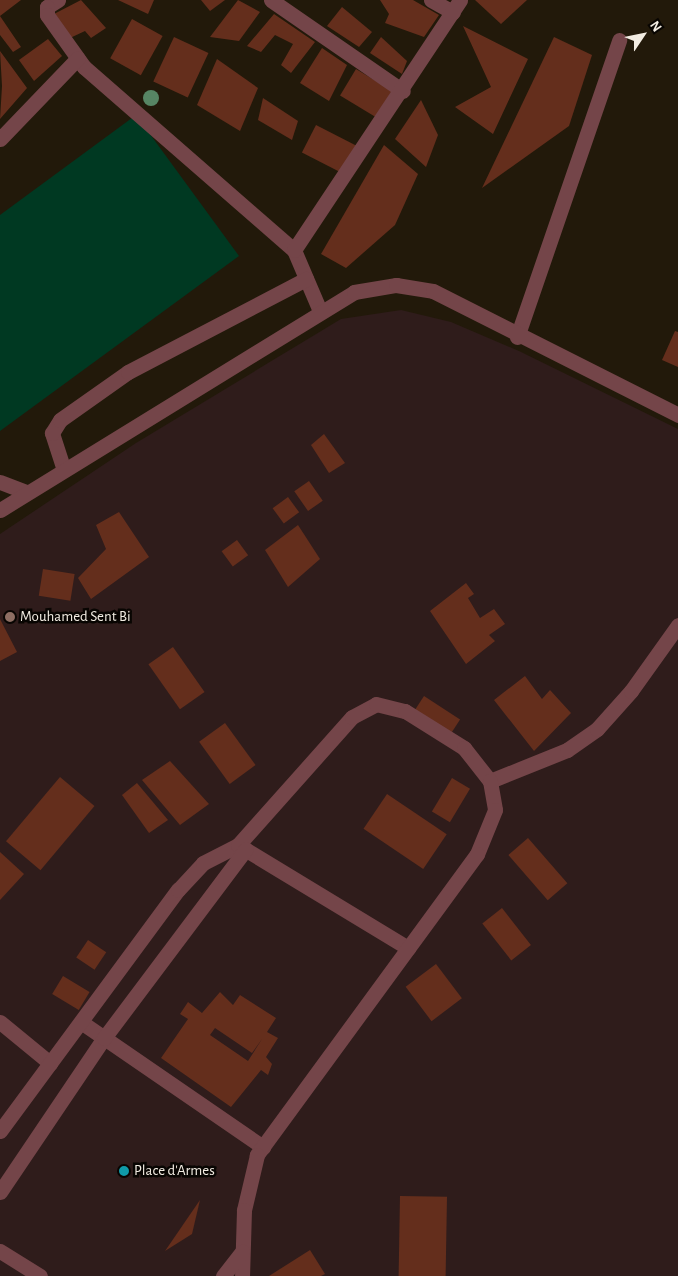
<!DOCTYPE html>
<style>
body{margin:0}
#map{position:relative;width:678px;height:1276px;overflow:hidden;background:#22190a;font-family:"Alegreya Sans",sans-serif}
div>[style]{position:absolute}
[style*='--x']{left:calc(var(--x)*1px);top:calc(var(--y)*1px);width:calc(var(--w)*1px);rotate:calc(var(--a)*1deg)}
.education>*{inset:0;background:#2f1c1b}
.green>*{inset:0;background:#003922}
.building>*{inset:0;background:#642e1c;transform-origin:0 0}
.minor>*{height:15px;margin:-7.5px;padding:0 7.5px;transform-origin:7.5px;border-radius:7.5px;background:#744549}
.trees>*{width:16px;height:16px;margin:-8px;border-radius:50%;background:#578564}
.dots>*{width:14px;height:14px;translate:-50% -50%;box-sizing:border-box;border:2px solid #080502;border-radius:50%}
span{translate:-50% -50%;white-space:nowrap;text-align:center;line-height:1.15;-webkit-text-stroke:5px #080502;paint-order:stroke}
.poi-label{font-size:15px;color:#f2ece2}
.left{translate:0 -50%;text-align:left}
.north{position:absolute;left:618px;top:10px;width:50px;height:50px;-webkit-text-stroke:4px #080502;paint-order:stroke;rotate:56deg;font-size:14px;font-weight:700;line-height:20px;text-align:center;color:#f2ece2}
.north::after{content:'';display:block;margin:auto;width:18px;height:22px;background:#f2ece2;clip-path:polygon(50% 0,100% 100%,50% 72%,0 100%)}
</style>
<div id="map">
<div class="education">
<div style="clip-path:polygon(401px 310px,451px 322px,519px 351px,678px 429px,678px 1276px,0 1276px,0 534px,136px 443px,341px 319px)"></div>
</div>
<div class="green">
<div style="clip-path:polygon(136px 115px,239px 256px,0 431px,0 215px)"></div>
</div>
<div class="building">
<div style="clip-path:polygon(0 0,21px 0,0 16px,21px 47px,13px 52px,0 35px)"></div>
<div style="clip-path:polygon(81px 0,106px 28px,91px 38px,85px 31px,70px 38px,54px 14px)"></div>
<div style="clip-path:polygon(118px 0,154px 0,148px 14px)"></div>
<div style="clip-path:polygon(201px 0,225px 0,210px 11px)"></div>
<div style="clip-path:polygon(238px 0,260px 12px,239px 41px,210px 37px)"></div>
<div style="clip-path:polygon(380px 0,413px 0,439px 15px,424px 37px,385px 23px,389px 14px)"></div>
<div style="clip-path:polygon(475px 0,527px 0,501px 24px)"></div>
<div style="clip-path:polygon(342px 7px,372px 32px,359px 47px,327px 26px)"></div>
<div style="clip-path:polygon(274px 14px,315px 42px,291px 73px,281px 65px,293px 44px,275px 35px,261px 52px,247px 46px)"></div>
<div style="left:132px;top:19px;width:35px;height:45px;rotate:29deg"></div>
<div style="clip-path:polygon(463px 26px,528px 59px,493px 134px,455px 107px,491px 87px)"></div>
<div style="left:174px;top:37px;width:38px;height:49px;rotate:25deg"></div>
<div style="clip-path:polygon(381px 37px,407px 61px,402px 74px,370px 53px)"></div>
<div style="clip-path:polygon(554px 37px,592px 55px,569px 126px,482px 188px)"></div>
<div style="clip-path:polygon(48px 39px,62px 56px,34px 81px,19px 60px)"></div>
<div style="clip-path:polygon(322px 48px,347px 65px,329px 101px,300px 83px)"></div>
<div style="clip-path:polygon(0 51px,27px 88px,0 119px,2px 86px)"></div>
<div style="clip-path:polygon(217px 59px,258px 88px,240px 131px,197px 105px)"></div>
<div style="left:356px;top:69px;width:42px;height:31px;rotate:31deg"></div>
<div style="clip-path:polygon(263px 98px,298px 121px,292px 140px,258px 120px)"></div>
<div style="clip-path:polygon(421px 100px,438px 135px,426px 167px,395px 139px)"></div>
<div style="left:316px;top:125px;width:46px;height:31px;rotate:27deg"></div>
<div style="clip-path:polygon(384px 145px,418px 174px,395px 225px,346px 268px,321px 254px)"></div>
<div style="clip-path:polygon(675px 331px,678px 332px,678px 367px,662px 360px)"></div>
<div style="clip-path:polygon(324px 434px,345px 463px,329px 473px,311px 445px)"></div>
<div style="left:309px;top:481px;width:24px;height:18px;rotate:55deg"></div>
<div style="left:288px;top:497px;width:19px;height:19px;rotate:54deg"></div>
<div style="clip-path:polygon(119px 512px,149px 557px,91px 599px,78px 578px,106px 549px,96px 525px)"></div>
<div style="clip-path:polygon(298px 525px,320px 559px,288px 587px,265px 550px)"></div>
<div style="left:237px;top:540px;width:19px;height:19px;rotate:54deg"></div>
<div style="left:43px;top:569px;width:32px;height:27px;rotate:9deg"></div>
<div style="clip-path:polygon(466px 583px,474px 594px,468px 598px,480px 618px,494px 609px,505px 624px,489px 635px,495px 641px,466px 664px,430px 611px)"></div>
<div style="clip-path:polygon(0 619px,17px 652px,0 661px)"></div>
<div style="left:173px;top:647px;width:55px;height:30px;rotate:55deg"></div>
<div style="clip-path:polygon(525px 676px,542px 699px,550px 690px,571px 713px,534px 751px,494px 700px)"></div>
<div style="left:424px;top:696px;width:43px;height:17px;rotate:33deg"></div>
<div style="left:225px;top:723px;width:52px;height:32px;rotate:54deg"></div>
<div style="clip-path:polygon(170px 761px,209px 804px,180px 825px,142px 780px)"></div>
<div style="left:60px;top:777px;width:45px;height:84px;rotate:40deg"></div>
<div style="left:452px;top:778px;width:21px;height:39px;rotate:31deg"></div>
<div style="clip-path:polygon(137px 783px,168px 820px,149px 833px,122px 795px)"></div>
<div style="left:387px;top:794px;width:72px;height:42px;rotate:34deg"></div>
<div style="left:528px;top:838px;width:60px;height:26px;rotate:49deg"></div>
<div style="clip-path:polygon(0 852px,24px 874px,0 900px)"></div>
<div style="left:502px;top:908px;width:47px;height:25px;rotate:52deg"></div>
<div style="left:88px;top:940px;width:22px;height:21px;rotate:34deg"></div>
<div style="left:436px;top:964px;width:43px;height:38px;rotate:53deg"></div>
<div style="left:63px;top:976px;width:31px;height:21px;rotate:31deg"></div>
<div style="clip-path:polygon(evenodd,220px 992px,233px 1005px,240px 995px,276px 1018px,267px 1032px,278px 1038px,266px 1057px,272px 1064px,268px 1075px,261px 1070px,231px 1107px,161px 1058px,188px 1019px,180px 1014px,188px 1002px,202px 1013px,220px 992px,215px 1028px,252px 1053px,262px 1039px,248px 1061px,210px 1035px,215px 1028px)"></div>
<div style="left:400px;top:1196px;width:47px;height:80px;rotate:1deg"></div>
<div style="clip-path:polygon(200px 1200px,192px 1234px,165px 1251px)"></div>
<div style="clip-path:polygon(310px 1250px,325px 1274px,321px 1276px,269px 1276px)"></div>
</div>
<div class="minor">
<div style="--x:58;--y:0;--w:13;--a:148"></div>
<div style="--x:47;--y:7;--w:8;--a:90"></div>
<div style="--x:47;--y:15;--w:64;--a:54.6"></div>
<div style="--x:84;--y:67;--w:279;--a:41.1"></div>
<div style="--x:271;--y:0;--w:160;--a:34.6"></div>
<div style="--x:431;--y:0;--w:25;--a:29"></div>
<div style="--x:0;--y:139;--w:112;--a:-46.1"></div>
<div style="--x:320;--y:311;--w:66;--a:-113.1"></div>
<div style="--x:294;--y:250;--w:300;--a:-56.4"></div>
<div style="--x:517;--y:337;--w:314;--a:-71"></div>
<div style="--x:63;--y:467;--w:36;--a:-108"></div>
<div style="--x:52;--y:433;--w:15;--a:-58"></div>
<div style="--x:60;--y:420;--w:83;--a:-35.2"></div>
<div style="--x:128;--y:372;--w:201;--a:-27.6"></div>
<div style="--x:0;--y:482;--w:28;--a:21"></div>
<div style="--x:0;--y:510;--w:416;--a:-31.6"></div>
<div style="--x:354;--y:292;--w:43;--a:-9.5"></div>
<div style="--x:396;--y:285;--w:37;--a:9"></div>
<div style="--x:433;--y:291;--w:275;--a:26.8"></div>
<div style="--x:490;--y:781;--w:83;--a:-21.9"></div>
<div style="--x:567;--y:750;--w:37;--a:-35"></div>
<div style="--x:597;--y:729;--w:51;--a:-48.2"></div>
<div style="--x:631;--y:691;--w:81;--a:-54.5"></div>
<div style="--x:238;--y:845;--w:199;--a:31.2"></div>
<div style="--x:0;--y:1022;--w:65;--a:39.4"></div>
<div style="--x:81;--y:1022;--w:221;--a:34.5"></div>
<div style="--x:0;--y:1131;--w:300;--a:-53.6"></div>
<div style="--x:178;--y:890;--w:37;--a:-47"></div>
<div style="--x:203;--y:863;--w:39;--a:-27"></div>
<div style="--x:238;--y:845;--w:171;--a:-48.3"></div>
<div style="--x:352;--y:717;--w:27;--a:-28"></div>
<div style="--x:376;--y:704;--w:30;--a:14"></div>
<div style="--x:405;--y:711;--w:70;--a:32.1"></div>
<div style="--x:464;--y:748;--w:42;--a:51.8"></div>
<div style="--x:490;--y:781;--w:29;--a:80"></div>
<div style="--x:495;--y:810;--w:48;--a:112.2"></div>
<div style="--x:477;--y:854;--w:373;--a:126.2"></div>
<div style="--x:257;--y:1155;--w:57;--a:103.3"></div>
<div style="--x:244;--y:1210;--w:66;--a:91.7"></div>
<div style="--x:0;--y:1192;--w:186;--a:-56"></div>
<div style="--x:104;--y:1038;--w:236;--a:-53.1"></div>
<div style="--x:0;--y:1251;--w:47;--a:32"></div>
<div style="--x:223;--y:1276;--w:31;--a:-52"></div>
</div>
<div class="trees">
<div style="left:151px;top:98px"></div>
</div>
<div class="dots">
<div style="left:10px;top:617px;background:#8d6e63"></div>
<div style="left:124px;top:1171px;background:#0f9aa8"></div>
</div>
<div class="poi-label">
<span class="left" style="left:20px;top:617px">Mouhamed Sent Bi</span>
<span class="left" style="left:134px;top:1171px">Place d'Armes</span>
</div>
<div class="north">N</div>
</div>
